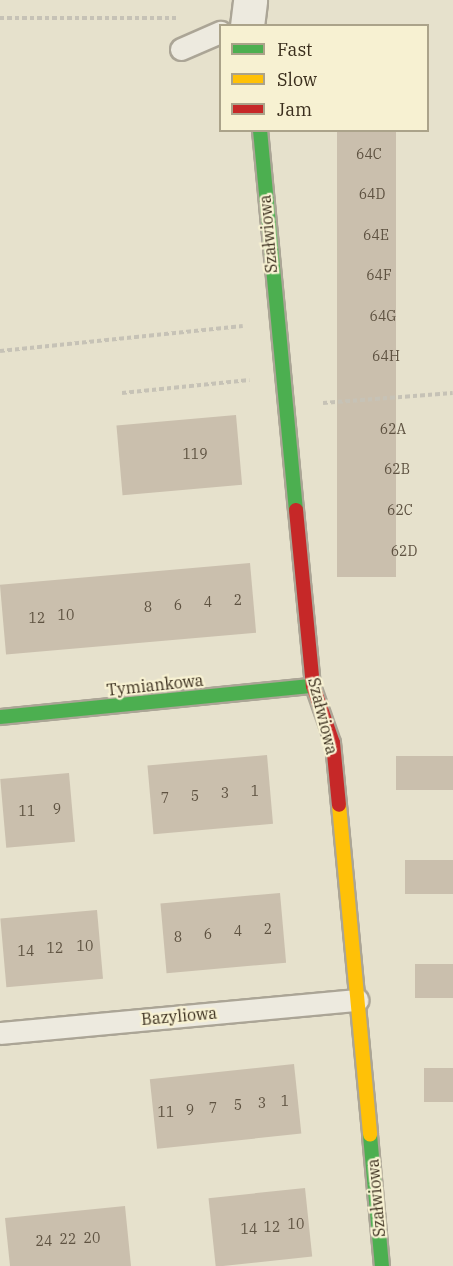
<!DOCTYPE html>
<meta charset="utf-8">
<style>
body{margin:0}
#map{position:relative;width:453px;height:1266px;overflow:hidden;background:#e6e1cc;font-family:"IBM Plex Serif",serif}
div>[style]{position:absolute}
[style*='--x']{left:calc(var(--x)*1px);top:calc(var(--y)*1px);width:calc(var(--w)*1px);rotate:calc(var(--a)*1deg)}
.building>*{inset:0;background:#cabfad;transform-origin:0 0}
.path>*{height:4px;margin-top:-2px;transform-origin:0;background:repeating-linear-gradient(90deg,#c6c2b6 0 4.5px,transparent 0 7.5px)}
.roads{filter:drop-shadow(2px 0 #aba596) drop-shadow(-2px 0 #aba596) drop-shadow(0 2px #aba596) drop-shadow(0 -2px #aba596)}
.lane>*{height:21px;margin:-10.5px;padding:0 10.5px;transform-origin:10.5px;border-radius:10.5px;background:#edeadf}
.street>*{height:33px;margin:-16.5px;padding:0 16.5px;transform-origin:16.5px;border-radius:16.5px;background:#edeadf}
.fast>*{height:14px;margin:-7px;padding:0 7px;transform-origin:7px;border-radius:7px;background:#4caf50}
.slow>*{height:14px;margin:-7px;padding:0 7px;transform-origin:7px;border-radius:7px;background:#ffc107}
.jam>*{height:14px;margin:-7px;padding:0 7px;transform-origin:7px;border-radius:7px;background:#c62828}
span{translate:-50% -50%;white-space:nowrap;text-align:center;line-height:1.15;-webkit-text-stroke:4.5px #f7f1d2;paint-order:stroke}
.number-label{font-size:14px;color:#5e5241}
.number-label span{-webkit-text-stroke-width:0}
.street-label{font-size:16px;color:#3a2e1d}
.legend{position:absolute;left:219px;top:24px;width:210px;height:108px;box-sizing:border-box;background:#f7f1d2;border:2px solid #aba38a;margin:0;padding:8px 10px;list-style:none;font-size:18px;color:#3a2e1d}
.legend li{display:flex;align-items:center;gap:12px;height:30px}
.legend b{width:30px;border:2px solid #aba38a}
</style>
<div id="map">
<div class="building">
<div style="left:337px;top:130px;width:59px;height:447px"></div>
<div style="left:236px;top:415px;width:70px;height:120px;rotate:85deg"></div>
<div style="left:250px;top:563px;width:70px;height:251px;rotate:85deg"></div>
<div style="left:267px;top:755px;width:69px;height:120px;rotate:85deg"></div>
<div style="left:453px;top:756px;width:34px;height:57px;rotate:90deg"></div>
<div style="left:69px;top:773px;width:69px;height:69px;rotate:85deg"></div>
<div style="left:453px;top:860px;width:34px;height:48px;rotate:90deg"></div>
<div style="left:280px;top:893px;width:70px;height:120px;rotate:85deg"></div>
<div style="left:97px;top:910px;width:69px;height:97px;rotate:85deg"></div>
<div style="left:453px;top:964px;width:34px;height:38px;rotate:90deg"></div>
<div style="left:294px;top:1064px;width:70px;height:145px;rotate:84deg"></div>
<div style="left:453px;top:1068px;width:34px;height:29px;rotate:90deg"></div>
<div style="left:305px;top:1188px;width:69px;height:97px;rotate:84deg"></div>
<div style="clip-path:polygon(125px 1206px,131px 1266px,10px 1266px,5px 1218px)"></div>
</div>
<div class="path">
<div style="--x:0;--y:18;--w:176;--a:0"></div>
<div style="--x:0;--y:351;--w:244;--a:-5.9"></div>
<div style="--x:122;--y:393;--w:128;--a:-5.8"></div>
<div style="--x:323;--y:403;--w:130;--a:-4.4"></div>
</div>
<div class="roads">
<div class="lane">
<div style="--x:181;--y:49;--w:43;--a:-23.6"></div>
<div style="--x:0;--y:1033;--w:359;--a:-5.3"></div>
</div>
<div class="street">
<div style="--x:247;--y:26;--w:26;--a:-83"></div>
</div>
<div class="fast">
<div style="--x:260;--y:130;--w:382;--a:84.6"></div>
<div style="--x:0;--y:717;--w:315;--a:-5.7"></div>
<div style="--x:370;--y:1135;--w:132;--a:84.8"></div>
</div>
<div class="slow">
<div style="--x:339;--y:805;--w:331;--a:84.6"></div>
</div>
<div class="jam">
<div style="--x:296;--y:510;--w:177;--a:84.5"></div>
<div style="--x:313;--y:686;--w:60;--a:70.7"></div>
<div style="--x:333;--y:743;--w:62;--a:84.5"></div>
</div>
</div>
<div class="number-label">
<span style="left:369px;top:154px">64C</span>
<span style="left:372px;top:194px">64D</span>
<span style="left:376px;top:235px">64E</span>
<span style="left:379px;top:275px">64F</span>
<span style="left:383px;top:316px">64G</span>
<span style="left:386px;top:356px">64H</span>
<span style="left:393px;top:429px">62A</span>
<span style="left:195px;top:454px">119</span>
<span style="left:397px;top:469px">62B</span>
<span style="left:400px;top:510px">62C</span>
<span style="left:404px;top:551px">62D</span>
<span style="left:238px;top:600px">2</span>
<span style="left:208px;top:602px">4</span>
<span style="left:178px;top:605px">6</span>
<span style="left:148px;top:607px">8</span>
<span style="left:66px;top:615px">10</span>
<span style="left:37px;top:618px">12</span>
<span style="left:255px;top:791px">1</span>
<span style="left:225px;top:793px">3</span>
<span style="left:195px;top:796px">5</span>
<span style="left:165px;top:798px">7</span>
<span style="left:57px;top:809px">9</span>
<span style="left:27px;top:811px">11</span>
<span style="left:268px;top:929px">2</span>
<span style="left:238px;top:931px">4</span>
<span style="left:208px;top:934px">6</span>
<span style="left:178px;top:937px">8</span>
<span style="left:85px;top:946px">10</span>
<span style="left:55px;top:948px">12</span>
<span style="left:26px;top:951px">14</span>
<span style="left:285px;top:1101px">1</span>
<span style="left:262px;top:1103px">3</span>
<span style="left:238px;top:1105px">5</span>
<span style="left:213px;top:1108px">7</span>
<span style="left:190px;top:1110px">9</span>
<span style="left:166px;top:1112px">11</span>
<span style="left:296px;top:1224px">10</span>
<span style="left:272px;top:1227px">12</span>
<span style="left:249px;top:1229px">14</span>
<span style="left:92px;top:1238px">20</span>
<span style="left:68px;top:1239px">22</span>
<span style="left:44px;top:1241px">24</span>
</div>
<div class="street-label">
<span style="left:268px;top:234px;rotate:-95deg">Szałwiowa</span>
<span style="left:155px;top:685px;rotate:-6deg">Tymiankowa</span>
<span style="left:323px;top:716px;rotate:76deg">Szałwiowa</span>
<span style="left:179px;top:1016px;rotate:-5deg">Bazyliowa</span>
<span style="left:376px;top:1198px;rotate:-95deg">Szałwiowa</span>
</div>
<ul class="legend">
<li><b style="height:8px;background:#4caf50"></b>Fast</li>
<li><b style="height:8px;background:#ffc107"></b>Slow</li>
<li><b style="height:8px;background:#c62828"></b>Jam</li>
</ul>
</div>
